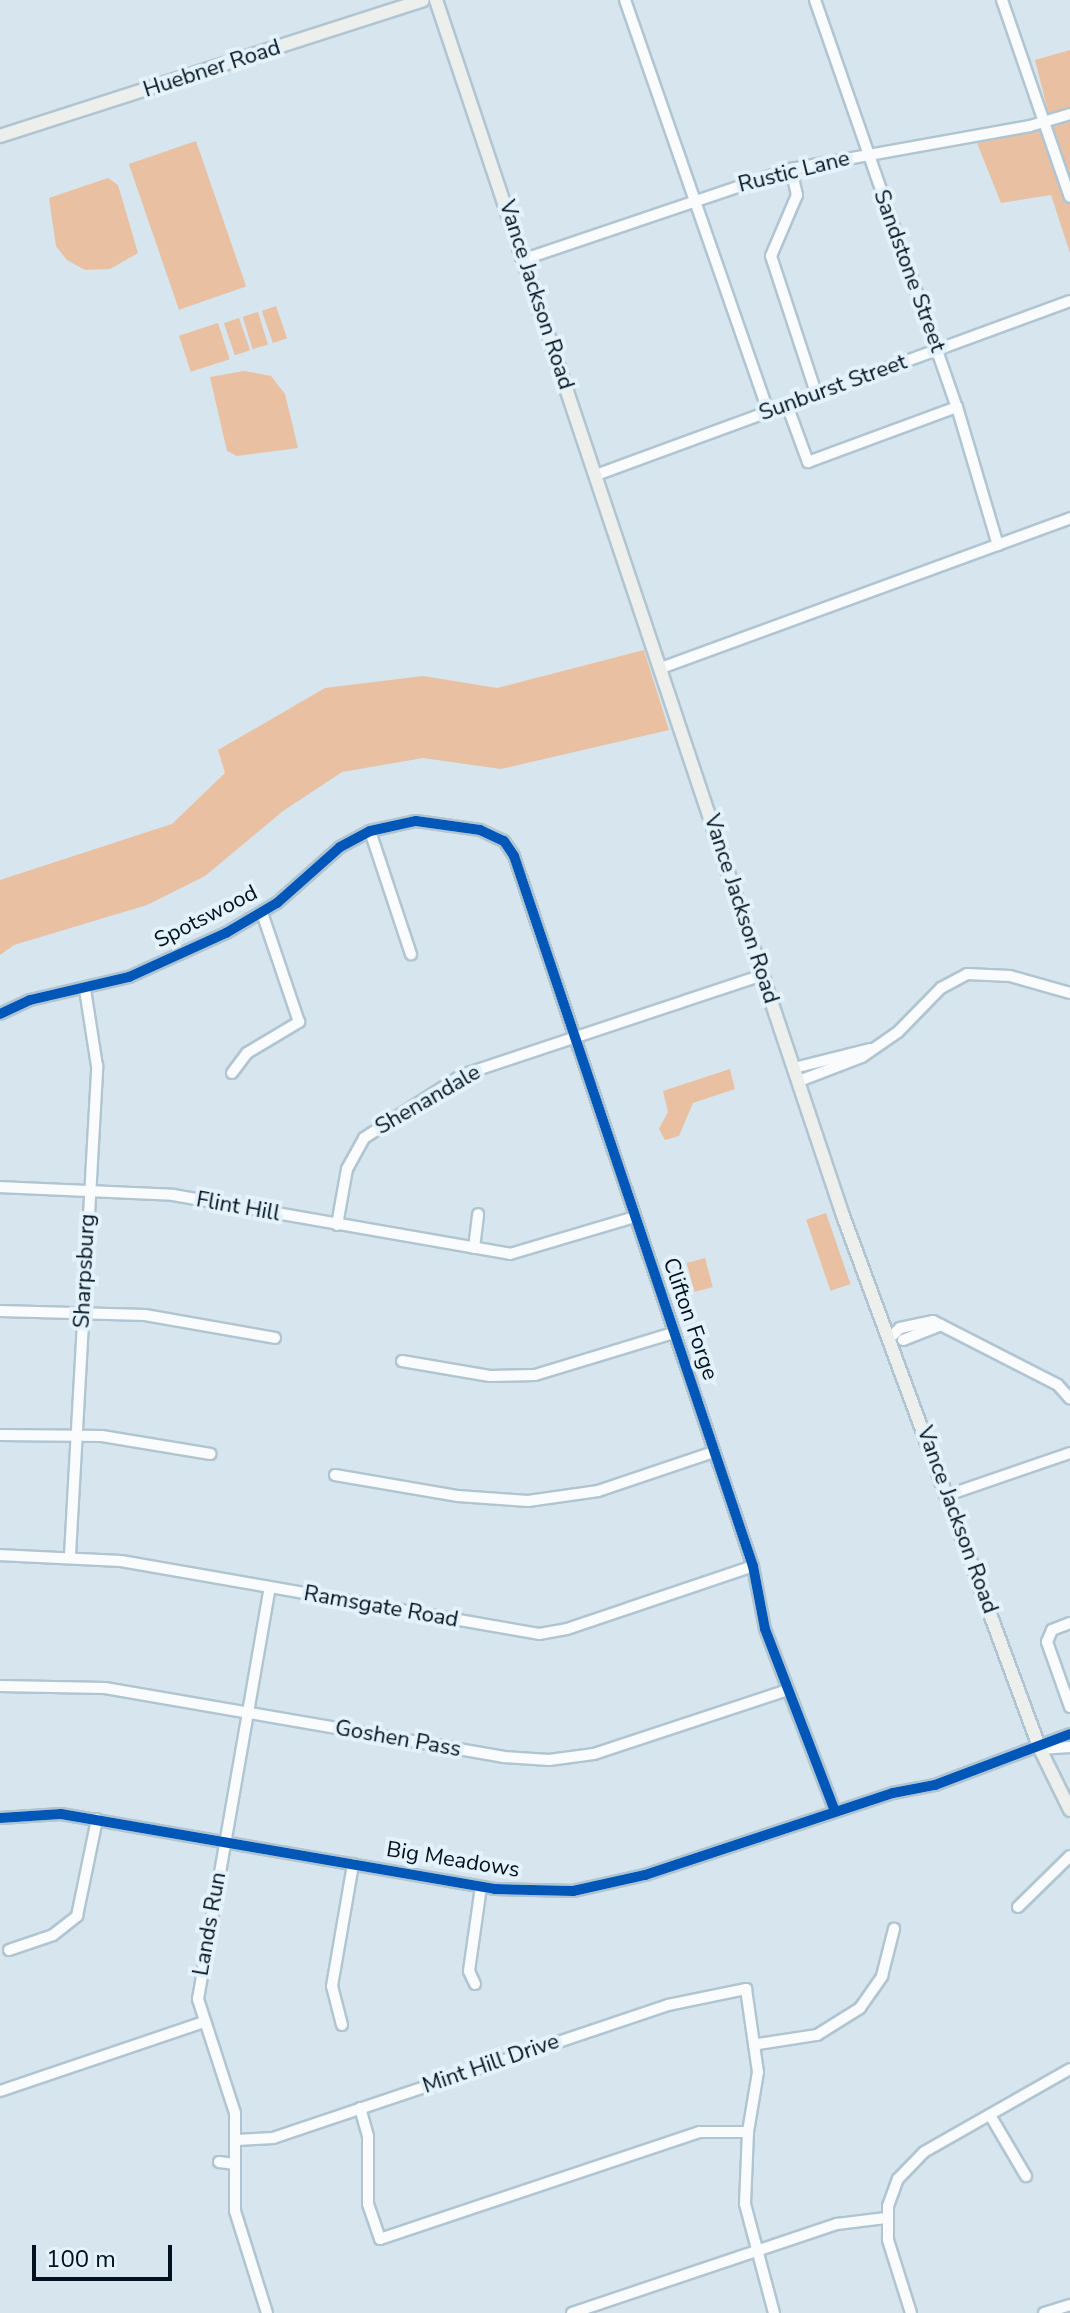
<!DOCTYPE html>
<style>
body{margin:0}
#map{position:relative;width:1070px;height:2313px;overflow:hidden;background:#d6e5ee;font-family:"Nunito Sans",sans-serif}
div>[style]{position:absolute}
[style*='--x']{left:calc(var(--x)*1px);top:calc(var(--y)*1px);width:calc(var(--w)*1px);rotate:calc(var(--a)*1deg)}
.green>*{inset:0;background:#e9c0a1;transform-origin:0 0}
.roads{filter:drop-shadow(2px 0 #b0c5d1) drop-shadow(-2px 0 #b0c5d1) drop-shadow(0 2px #b0c5d1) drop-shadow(0 -2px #b0c5d1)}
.minor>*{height:10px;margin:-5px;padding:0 5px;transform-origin:5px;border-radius:5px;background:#f9fbfc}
.major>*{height:12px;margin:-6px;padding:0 6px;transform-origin:6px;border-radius:6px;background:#ecefeb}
.cycleway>*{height:10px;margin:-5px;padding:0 5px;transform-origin:5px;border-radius:5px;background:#0057b8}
span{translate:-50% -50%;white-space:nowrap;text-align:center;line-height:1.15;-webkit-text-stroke:8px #e4f2fb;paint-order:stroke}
.street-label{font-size:22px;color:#00121f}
.scale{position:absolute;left:32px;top:2245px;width:140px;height:36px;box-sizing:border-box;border:4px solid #00121f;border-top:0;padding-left:10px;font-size:24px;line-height:28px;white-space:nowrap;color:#00121f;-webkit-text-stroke:6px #e4f2fb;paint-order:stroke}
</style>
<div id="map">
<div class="green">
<div style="clip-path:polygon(1070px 50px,1070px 253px,1051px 195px,1001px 203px,977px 143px,1052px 127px,1035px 60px)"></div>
<div style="left:196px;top:141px;width:154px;height:71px;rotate:71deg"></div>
<div style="clip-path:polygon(108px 178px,118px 185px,138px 253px,110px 269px,85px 270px,67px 260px,56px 246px,49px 198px)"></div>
<div style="left:276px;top:306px;width:34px;height:15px;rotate:71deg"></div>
<div style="left:258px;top:312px;width:34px;height:16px;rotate:73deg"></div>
<div style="left:239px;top:318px;width:34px;height:16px;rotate:71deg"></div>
<div style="left:218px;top:323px;width:38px;height:41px;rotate:72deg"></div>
<div style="clip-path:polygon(244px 371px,271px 376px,285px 394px,298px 448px,237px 456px,227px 451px,210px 377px)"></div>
<div style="clip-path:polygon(644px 650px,669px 730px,501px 769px,423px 758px,342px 772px,283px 811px,205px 876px,147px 905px,14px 945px,0 955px,0 880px,172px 824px,225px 773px,218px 750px,325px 688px,423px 676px,497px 688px)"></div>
<div style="clip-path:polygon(730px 1069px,735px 1089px,693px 1103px,679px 1136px,665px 1140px,659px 1129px,668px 1112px,663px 1091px)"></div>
<div style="left:826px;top:1213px;width:75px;height:21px;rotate:71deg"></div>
<div style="left:705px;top:1258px;width:30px;height:19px;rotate:75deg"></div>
</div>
<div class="roads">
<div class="minor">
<div style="--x:625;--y:0;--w:435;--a:70.8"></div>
<div style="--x:815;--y:0;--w:431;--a:70.8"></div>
<div style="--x:957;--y:407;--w:144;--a:73.5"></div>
<div style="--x:1002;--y:0;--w:208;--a:71"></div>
<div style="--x:791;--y:169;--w:27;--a:77"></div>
<div style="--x:797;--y:195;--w:66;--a:113.1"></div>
<div style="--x:771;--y:256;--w:144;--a:71.8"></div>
<div style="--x:525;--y:259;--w:281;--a:-18.7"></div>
<div style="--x:791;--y:169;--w:243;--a:-10.2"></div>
<div style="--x:1030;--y:126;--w:42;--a:-16.7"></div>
<div style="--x:787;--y:405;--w:61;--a:69.8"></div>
<div style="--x:808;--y:462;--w:159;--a:-20.3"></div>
<div style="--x:596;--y:475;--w:505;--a:-20.16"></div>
<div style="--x:661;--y:668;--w:436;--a:-20.1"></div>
<div style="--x:370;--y:831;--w:130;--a:71.6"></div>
<div style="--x:0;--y:1014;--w:33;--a:-25"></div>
<div style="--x:30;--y:1000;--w:102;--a:-13.1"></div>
<div style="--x:129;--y:977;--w:107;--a:-24.4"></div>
<div style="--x:226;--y:933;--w:59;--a:-30.5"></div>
<div style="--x:277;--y:903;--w:84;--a:-41.6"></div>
<div style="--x:340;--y:847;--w:34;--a:-28"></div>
<div style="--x:370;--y:831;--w:47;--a:-12.3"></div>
<div style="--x:416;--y:821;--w:65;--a:8"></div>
<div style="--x:480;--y:830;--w:26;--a:25"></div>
<div style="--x:504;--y:841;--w:18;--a:56"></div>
<div style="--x:514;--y:856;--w:749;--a:71.4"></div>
<div style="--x:753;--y:1566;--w:64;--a:79.2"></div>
<div style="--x:765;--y:1629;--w:195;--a:69"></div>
<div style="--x:794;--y:1068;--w:78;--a:-14"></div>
<div style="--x:232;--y:1073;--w:25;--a:-53"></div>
<div style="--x:247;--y:1053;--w:61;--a:-30.8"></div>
<div style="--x:299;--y:1022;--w:115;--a:-108.7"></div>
<div style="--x:799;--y:1081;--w:67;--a:-20.9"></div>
<div style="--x:862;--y:1057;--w:44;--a:-34.8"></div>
<div style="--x:898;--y:1032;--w:62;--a:-45.7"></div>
<div style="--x:941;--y:988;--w:30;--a:-28"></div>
<div style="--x:967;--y:974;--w:43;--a:2.7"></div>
<div style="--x:1010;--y:976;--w:62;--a:15.8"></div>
<div style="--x:0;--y:1187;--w:173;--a:2.6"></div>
<div style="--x:173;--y:1195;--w:342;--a:9.9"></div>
<div style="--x:510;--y:1254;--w:130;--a:-16.5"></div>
<div style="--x:337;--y:1225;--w:57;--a:-79.9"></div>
<div style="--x:347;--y:1169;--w:35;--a:-61"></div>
<div style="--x:364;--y:1138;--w:117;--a:-32.7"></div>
<div style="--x:462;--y:1075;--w:317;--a:-18.4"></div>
<div style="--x:474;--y:1248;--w:34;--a:-83"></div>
<div style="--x:0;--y:1311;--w:145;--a:1.6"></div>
<div style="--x:145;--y:1315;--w:132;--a:10"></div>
<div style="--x:890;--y:1338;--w:14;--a:-45"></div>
<div style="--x:900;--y:1328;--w:34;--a:-12"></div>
<div style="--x:933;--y:1321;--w:140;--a:27.1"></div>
<div style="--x:1058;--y:1385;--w:18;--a:49"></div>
<div style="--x:903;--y:1340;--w:41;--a:-21.5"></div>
<div style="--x:402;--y:1361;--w:89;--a:9.7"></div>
<div style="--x:490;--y:1376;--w:45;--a:-1.3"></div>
<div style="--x:535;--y:1375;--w:144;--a:-16.9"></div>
<div style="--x:0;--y:1435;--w:102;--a:0.6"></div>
<div style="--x:102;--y:1436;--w:110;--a:9.4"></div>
<div style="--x:335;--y:1475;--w:125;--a:9.7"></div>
<div style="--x:458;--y:1496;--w:70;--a:4.1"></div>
<div style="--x:528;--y:1501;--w:71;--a:-8.1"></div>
<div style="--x:598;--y:1491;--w:122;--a:-18.6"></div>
<div style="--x:948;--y:1495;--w:129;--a:-19"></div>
<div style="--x:0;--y:1555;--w:121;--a:2.8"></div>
<div style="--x:121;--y:1561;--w:424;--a:9.9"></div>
<div style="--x:539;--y:1634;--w:28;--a:-10"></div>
<div style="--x:567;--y:1629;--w:196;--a:-18.7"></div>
<div style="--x:70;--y:1555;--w:490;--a:-86.8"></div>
<div style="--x:97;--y:1066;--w:78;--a:-98.9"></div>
<div style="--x:1070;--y:1623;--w:19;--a:159"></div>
<div style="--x:1052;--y:1630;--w:13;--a:113"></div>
<div style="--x:1047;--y:1642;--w:69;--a:70.5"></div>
<div style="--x:0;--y:1686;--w:105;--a:1.1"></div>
<div style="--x:105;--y:1688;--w:404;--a:9.8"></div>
<div style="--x:503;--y:1757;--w:46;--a:3.7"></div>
<div style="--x:549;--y:1760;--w:45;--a:-7.6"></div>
<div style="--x:594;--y:1754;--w:204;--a:-18.3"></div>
<div style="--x:1040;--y:1749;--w:30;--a:-4"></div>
<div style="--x:0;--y:1818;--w:61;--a:-3.8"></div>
<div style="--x:61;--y:1814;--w:440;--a:9.8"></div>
<div style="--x:495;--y:1889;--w:78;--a:1.5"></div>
<div style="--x:573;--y:1891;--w:74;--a:-12.5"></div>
<div style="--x:645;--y:1875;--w:261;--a:-18.3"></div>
<div style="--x:893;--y:1793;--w:43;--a:-10.8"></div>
<div style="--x:935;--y:1785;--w:144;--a:-20.7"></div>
<div style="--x:1018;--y:1907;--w:73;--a:-44.4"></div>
<div style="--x:9;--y:1950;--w:46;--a:-18.8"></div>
<div style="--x:53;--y:1935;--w:31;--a:-38"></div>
<div style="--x:77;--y:1916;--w:99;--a:-78.3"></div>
<div style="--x:475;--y:1984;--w:14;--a:-115"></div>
<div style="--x:469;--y:1971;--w:85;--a:-81.9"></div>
<div style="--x:342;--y:2025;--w:40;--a:-104.4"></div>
<div style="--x:332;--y:1986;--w:124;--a:-80.2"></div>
<div style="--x:758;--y:2044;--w:60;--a:-8.7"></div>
<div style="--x:817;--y:2035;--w:51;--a:-32.1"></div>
<div style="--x:860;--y:2008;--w:39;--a:-55"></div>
<div style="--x:882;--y:1976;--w:49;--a:-75.7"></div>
<div style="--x:0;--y:2091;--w:215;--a:-18.7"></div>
<div style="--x:360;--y:2108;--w:29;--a:74"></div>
<div style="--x:368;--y:2136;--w:68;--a:90"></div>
<div style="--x:368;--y:2204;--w:37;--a:71"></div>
<div style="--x:380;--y:2239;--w:337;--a:-18.5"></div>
<div style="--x:700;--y:2132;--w:48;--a:0"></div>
<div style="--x:990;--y:2115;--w:71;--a:59.5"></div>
<div style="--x:237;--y:2140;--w:36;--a:-3"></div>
<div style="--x:273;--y:2138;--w:417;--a:-18.6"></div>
<div style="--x:668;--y:2005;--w:80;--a:-11.6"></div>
<div style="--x:746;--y:1989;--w:84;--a:81.8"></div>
<div style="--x:758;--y:2072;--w:61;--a:99.5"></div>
<div style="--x:748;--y:2132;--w:72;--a:92.4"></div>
<div style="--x:745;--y:2204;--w:113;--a:75.1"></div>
<div style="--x:219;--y:2162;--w:16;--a:7"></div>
<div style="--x:267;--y:2313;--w:107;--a:-107.4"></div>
<div style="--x:235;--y:2211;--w:98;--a:-90"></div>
<div style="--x:235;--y:2113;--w:120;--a:-108"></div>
<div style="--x:198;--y:1999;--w:417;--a:-80.1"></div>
<div style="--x:572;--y:2313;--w:280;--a:-18.6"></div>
<div style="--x:837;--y:2224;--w:49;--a:-7"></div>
<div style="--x:911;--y:2313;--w:77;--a:-107.5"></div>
<div style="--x:888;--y:2240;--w:34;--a:-90"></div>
<div style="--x:888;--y:2206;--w:29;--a:-70"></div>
<div style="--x:898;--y:2179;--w:37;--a:-46"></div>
<div style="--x:924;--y:2152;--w:168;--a:-29.6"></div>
<div style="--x:1044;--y:2313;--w:27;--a:-17"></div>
</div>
<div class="major">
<div style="--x:436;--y:0;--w:1279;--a:71.49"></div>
<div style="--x:842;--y:1213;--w:571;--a:69.73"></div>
<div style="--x:1040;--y:1749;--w:68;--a:63.8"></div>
<div style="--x:0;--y:136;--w:444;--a:-17.8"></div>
</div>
</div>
<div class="cycleway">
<div style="--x:0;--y:1014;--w:33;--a:-25"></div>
<div style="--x:30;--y:1000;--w:102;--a:-13.1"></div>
<div style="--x:129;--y:977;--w:107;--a:-24.4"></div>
<div style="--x:226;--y:933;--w:59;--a:-30.5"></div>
<div style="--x:277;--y:903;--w:84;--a:-41.6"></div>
<div style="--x:340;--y:847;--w:34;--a:-28"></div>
<div style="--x:370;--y:831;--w:47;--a:-12.3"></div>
<div style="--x:416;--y:821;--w:65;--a:8"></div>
<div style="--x:480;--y:830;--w:26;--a:25"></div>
<div style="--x:504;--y:841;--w:18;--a:56"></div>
<div style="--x:514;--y:856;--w:749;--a:71.4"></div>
<div style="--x:753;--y:1566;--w:64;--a:79.2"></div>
<div style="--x:765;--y:1629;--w:195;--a:69"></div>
<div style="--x:0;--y:1818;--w:61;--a:-3.8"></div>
<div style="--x:61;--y:1814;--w:440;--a:9.8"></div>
<div style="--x:495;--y:1889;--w:78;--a:1.5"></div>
<div style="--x:573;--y:1891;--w:74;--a:-12.5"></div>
<div style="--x:645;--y:1875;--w:261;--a:-18.3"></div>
<div style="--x:893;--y:1793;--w:43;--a:-10.8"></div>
<div style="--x:935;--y:1785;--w:144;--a:-20.7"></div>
</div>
<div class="street-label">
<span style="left:212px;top:69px;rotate:-18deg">Huebner Road</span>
<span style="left:794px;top:172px;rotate:-14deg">Rustic Lane</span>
<span style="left:909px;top:271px;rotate:70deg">Sandstone Street</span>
<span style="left:536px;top:295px;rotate:72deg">Vance Jackson Road</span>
<span style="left:833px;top:388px;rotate:-20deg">Sunburst Street</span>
<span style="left:741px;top:909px;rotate:72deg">Vance Jackson Road</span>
<span style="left:206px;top:917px;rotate:-27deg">Spotswood</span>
<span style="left:428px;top:1100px;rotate:-30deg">Shenandale</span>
<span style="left:238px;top:1207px;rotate:10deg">Flint Hill</span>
<span style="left:85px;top:1271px;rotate:-87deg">Sharpsburg</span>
<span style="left:690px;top:1319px;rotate:71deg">Clifton Forge</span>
<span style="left:957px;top:1520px;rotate:70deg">Vance Jackson Road</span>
<span style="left:381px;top:1607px;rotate:10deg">Ramsgate Road</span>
<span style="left:398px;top:1739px;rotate:10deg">Goshen Pass</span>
<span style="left:453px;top:1860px;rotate:9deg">Big Meadows</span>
<span style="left:210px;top:1924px;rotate:-80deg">Lands Run</span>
<span style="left:491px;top:2064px;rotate:-19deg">Mint Hill Drive</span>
</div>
<div class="scale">100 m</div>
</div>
